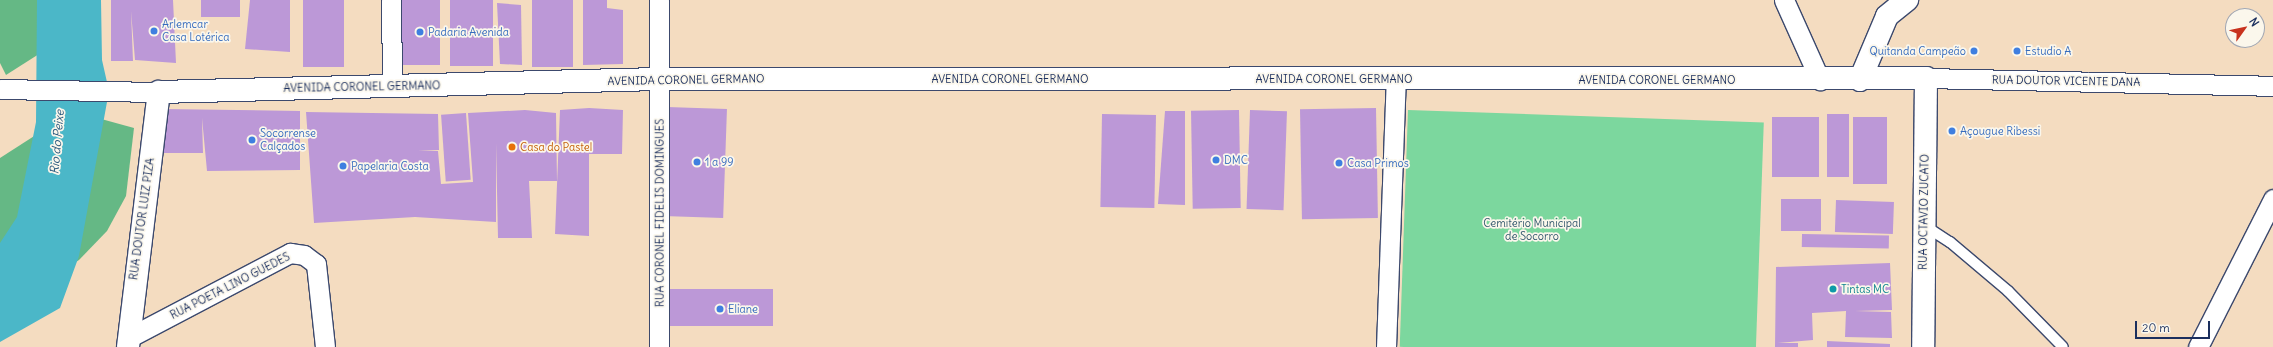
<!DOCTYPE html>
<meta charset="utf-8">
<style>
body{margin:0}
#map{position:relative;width:2273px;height:347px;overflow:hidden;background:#f4dcc0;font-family:Delius,sans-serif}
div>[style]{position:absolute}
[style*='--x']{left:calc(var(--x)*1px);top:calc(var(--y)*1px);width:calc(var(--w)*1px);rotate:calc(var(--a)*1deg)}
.green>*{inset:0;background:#7cd79e;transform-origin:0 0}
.forest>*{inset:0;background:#65b885}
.water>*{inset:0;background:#4bb7c8}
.building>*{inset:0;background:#bc98d7;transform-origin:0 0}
.roads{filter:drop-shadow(1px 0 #3c496d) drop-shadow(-1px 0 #3c496d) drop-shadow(0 1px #3c496d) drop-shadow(0 -1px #3c496d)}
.lane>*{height:10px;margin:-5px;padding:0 5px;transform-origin:5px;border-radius:5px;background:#fff}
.street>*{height:19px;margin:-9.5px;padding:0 9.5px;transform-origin:9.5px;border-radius:9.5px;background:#fff}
.secondary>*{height:22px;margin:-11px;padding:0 11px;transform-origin:11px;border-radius:11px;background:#fff}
.dots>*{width:11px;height:11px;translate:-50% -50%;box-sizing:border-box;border:2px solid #fbf7ec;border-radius:50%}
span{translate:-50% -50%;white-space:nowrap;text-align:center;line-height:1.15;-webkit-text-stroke:3.5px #fbf7ec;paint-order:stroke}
.shop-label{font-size:11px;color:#366cbe}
.left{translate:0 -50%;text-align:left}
.right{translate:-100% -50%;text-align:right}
.street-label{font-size:11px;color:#1b2f5e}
.food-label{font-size:11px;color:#c56008}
.park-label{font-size:11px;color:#33596e}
.culture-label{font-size:11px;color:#0d838f}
.water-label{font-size:12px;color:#29587e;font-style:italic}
.north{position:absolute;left:2225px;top:8px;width:40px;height:40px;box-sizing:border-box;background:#fbf7ec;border:1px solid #a1a7b3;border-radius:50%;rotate:57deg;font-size:11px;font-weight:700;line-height:16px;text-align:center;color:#1b2f5e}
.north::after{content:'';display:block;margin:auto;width:14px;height:18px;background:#c8321e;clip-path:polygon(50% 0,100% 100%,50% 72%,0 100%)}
.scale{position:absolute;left:2135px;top:321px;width:75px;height:18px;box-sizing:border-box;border:2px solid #1b2f5e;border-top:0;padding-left:5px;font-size:12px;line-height:14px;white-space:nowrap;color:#1b2f5e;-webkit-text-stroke:3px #fbf7ec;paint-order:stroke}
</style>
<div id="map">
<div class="green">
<div style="left:1408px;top:110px;width:356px;height:237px;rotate:2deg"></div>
</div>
<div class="forest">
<div style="clip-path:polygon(0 0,42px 0,39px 54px,6px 75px,0 63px)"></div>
<div style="clip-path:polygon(94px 117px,134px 128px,126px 196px,107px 231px,79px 260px,0 311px,0 158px,56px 122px)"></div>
</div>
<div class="water">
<div style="clip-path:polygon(37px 0,101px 0,102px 60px,109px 91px,79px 256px,60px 308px,0 342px,0 243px,17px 217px,36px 122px)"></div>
</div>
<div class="building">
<div style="clip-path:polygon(111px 0,173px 0,176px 63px,135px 60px,131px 11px,133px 61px,111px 61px)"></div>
<div style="left:201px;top:0;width:39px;height:17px"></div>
<div style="clip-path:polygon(250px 0,290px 0,290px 52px,245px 49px)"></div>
<div style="left:303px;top:0;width:41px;height:67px"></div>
<div style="left:397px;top:0;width:43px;height:65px"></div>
<div style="left:450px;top:0;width:43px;height:66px"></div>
<div style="left:532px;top:0;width:41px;height:67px"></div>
<div style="clip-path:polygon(583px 0,607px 0,607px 8px,623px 10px,623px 64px,583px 65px)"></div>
<div style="clip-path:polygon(497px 3px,521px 5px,522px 65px,500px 64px)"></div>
<div style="left:667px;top:107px;width:60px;height:109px;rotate:2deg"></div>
<div style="clip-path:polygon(589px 108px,623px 110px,622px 154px,589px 154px,589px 236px,555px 234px,560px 110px)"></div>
<div style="left:1376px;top:108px;width:110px;height:76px;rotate:89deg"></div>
<div style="clip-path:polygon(162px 109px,300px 111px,300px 170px,207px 171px,202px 118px,203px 153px,151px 153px)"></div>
<div style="clip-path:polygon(525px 110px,556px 113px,557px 181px,529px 181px,532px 238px,498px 238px,496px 143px,496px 222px,415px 217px,314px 223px,306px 112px,438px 114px,439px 150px,418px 150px,438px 151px,441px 184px,473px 182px,468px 113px)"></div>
<div style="left:1239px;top:110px;width:98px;height:48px;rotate:89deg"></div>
<div style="left:1250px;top:110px;width:37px;height:99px;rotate:2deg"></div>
<div style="clip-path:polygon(1165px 111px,1185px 111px,1185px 205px,1158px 204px)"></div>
<div style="left:466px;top:113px;width:67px;height:25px;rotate:86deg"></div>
<div style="left:1102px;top:114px;width:54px;height:93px;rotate:1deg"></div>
<div style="left:1827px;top:114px;width:22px;height:63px"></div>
<div style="left:1772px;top:117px;width:47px;height:60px"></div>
<div style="left:1853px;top:117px;width:34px;height:67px"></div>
<div style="left:1781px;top:199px;width:40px;height:32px"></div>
<div style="left:1836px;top:200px;width:58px;height:32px;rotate:2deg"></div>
<div style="left:1802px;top:234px;width:87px;height:13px;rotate:1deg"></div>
<div style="clip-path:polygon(1890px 263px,1892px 310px,1855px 311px,1891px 312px,1892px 338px,1845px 337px,1846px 311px,1812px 313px,1813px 340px,1778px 343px,1798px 343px,1798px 347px,1775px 347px,1776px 267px)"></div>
<div style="left:773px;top:289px;width:37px;height:106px;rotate:90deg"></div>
<div style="clip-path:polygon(1827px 341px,1890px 344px,1890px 347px,1827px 347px)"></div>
</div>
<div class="roads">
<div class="lane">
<div style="--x:1925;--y:226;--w:30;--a:33"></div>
<div style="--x:1950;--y:242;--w:76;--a:40.2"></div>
<div style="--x:2008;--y:291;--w:78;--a:45.5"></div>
</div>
<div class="street">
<div style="--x:391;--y:0;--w:86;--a:89.3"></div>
<div style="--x:1784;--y:0;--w:88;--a:65.8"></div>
<div style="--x:1926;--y:78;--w:347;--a:1.3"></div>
<div style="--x:0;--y:89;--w:159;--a:1.1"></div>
<div style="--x:130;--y:337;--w:181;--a:-27.7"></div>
<div style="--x:290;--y:253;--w:14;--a:8"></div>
<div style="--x:304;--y:255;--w:15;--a:37"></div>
<div style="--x:316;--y:264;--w:83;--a:83.8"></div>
<div style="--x:659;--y:347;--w:347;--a:-90"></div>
<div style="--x:1386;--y:347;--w:268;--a:-87.9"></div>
<div style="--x:2198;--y:347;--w:166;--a:-63.1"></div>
</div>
<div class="secondary">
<div style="--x:1860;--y:80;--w:69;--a:-67.1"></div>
<div style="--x:1887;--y:16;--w:26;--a:-39"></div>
<div style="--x:128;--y:347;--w:257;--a:-83.1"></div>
<div style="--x:159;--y:92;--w:501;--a:-1.49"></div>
<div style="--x:660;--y:79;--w:1266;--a:-0.05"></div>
<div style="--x:1926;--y:78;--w:269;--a:90.6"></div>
</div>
</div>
<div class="dots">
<div style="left:154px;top:31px;background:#3f7fe0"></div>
<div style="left:420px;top:32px;background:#3f7fe0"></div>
<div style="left:1974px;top:51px;background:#3f7fe0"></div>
<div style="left:2017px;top:51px;background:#3f7fe0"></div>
<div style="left:1952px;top:131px;background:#3f7fe0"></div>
<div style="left:252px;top:140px;background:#3f7fe0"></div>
<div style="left:512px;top:147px;background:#e8710a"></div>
<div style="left:1216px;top:160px;background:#3f7fe0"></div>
<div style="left:697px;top:162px;background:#3f7fe0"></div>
<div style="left:1339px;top:163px;background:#3f7fe0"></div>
<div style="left:343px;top:166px;background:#3f7fe0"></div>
<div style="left:1833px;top:289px;background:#0f9aa8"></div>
<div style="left:720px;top:309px;background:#3f7fe0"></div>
</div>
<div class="shop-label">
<span class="left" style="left:162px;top:31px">Arlemcar<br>Casa Lotérica</span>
<span class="left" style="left:428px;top:32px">Padaria Avenida</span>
<span class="right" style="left:1966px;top:51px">Quitanda Campeão</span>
<span class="left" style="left:2025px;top:51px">Estudio A</span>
<span class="left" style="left:1960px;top:131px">Açougue Ribessi</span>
<span class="left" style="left:260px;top:140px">Socorrense<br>Calçados</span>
<span class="left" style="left:1224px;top:160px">DMC</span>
<span class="left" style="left:705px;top:162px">1 a 99</span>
<span class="left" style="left:1347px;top:163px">Casa Primos</span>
<span class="left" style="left:351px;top:166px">Papelaria Costa</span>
<span class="left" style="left:728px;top:309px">Eliane</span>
</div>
<div class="street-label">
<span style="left:1010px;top:79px">AVENIDA CORONEL GERMANO</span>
<span style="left:1334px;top:79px">AVENIDA CORONEL GERMANO</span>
<span style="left:686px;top:80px;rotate:-1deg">AVENIDA CORONEL GERMANO</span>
<span style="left:1657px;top:80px">AVENIDA CORONEL GERMANO</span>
<span style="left:2066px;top:81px;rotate:1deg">RUA DOUTOR VICENTE DANA</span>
<span style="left:362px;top:87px;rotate:-1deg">AVENIDA CORONEL GERMANO</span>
<span style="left:1924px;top:212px;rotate:-89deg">RUA OCTAVIO ZUCATO</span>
<span style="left:660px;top:213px;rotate:-90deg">RUA CORONEL FIDELIS DOMINGUES</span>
<span style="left:142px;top:219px;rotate:-82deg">RUA DOUTOR LUIZ PIZA</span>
<span style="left:230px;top:286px;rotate:-27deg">RUA POETA LINO GUEDES</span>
</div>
<div class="food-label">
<span class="left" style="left:520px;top:147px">Casa do Pastel</span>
</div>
<div class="park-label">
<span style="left:1532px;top:230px">Cemitério Municipal<br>de Socorro</span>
</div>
<div class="culture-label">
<span class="left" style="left:1841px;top:289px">Tintas MC</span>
</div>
<div class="water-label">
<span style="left:57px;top:142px;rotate:-85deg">Rio do Peixe</span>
</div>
<div class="north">N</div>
<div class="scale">20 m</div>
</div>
